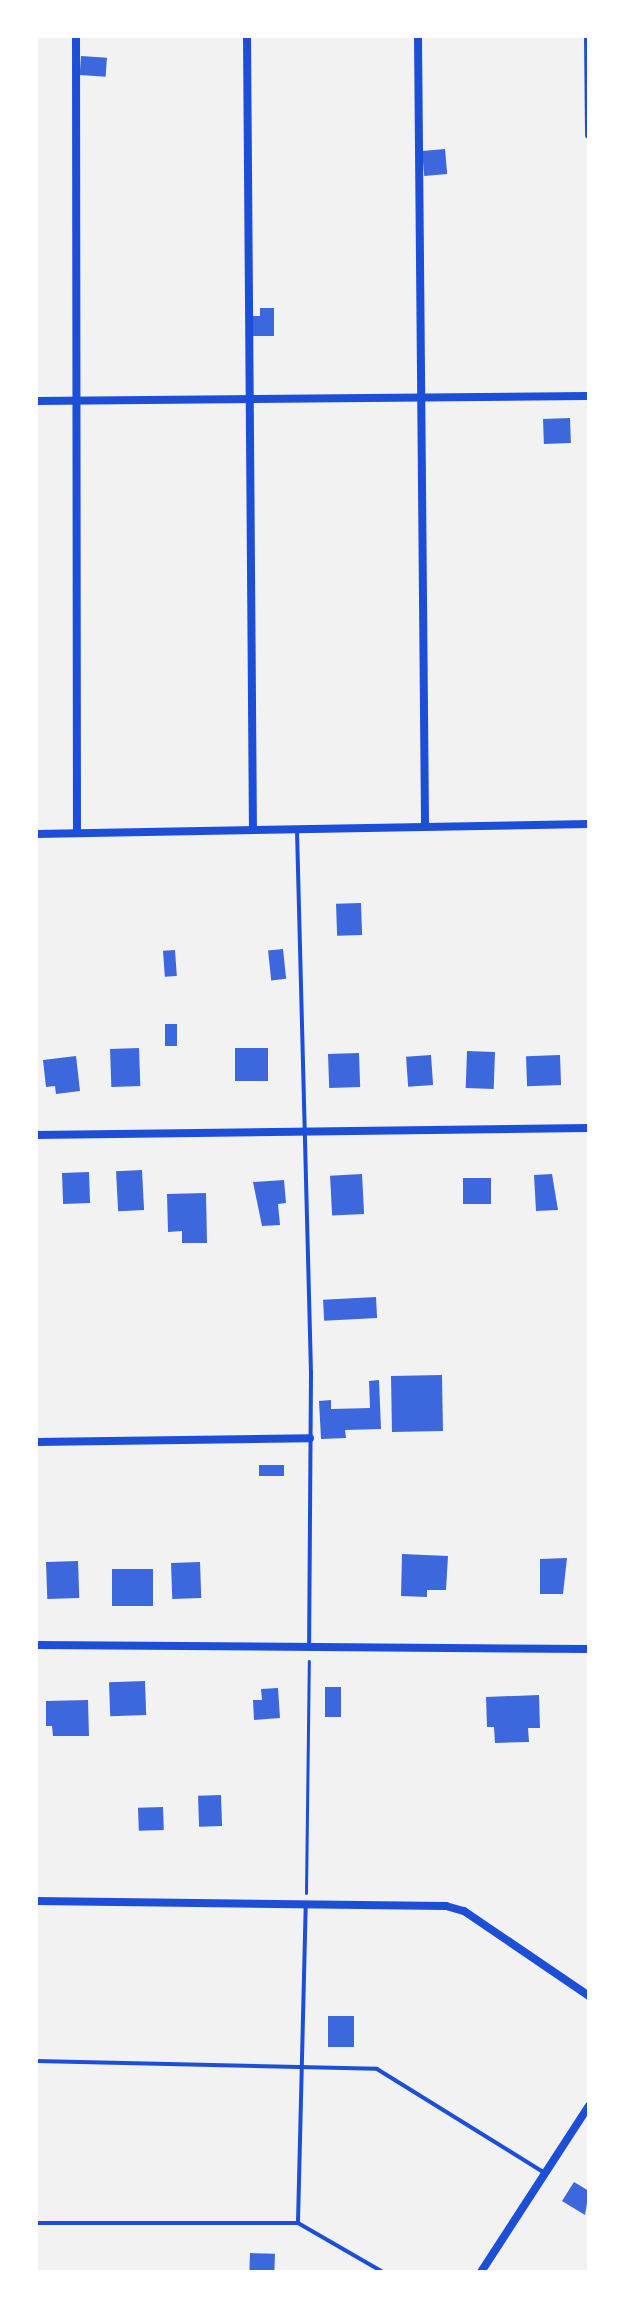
<!DOCTYPE html>
<style>
body{margin:0}
#map{position:relative;width:625px;height:2308px;overflow:hidden;background:#f2f2f2;font-family:Arial,sans-serif}
div>[style]{position:absolute}
[style*='--x']{left:calc(var(--x)*1px);top:calc(var(--y)*1px);width:calc(var(--w)*1px);rotate:calc(var(--a)*1deg)}
.building>*{inset:0;background:#3d67dc;transform-origin:0 0}
.path>*{height:3px;margin:-1.5px;padding:0 1.5px;transform-origin:1.5px;border-radius:1.5px;background:#1d4ed8}
.service>*{height:4px;margin:-2px;padding:0 2px;transform-origin:2px;border-radius:2px;background:#1d4ed8}
.minor>*{height:8px;margin:-4px;padding:0 4px;transform-origin:4px;border-radius:4px;background:#1d4ed8}
span{translate:-50% -50%;white-space:nowrap;text-align:center;line-height:1.15;-webkit-text-stroke:6px #fff;paint-order:stroke}
.frame{position:absolute;inset:0;border:38px solid #fff;pointer-events:none}
</style>
<div id="map">
<div class="building">
<div style="left:81px;top:56px;width:26px;height:19px;rotate:4deg"></div>
<div style="left:445px;top:149px;width:25px;height:23px;rotate:85deg"></div>
<div style="clip-path:polygon(260px 308px,274px 308px,274px 336px,253px 336px,253px 316px,260px 316px)"></div>
<div style="left:570px;top:418px;width:25px;height:27px;rotate:88deg"></div>
<div style="left:361px;top:903px;width:32px;height:25px;rotate:88deg"></div>
<div style="left:283px;top:949px;width:30px;height:15px;rotate:84deg"></div>
<div style="left:175px;top:950px;width:26px;height:12px;rotate:86deg"></div>
<div style="left:165px;top:1024px;width:12px;height:22px"></div>
<div style="left:139px;top:1048px;width:38px;height:29px;rotate:88deg"></div>
<div style="left:235px;top:1048px;width:33px;height:33px"></div>
<div style="left:467px;top:1051px;width:28px;height:37px;rotate:2deg"></div>
<div style="left:359px;top:1053px;width:34px;height:31px;rotate:88deg"></div>
<div style="left:431px;top:1055px;width:30px;height:25px;rotate:86deg"></div>
<div style="left:560px;top:1055px;width:30px;height:34px;rotate:88deg"></div>
<div style="clip-path:polygon(76px 1056px,80px 1091px,56px 1094px,55px 1086px,46px 1087px,43px 1060px)"></div>
<div style="left:142px;top:1170px;width:40px;height:26px;rotate:87deg"></div>
<div style="left:89px;top:1172px;width:31px;height:27px;rotate:88deg"></div>
<div style="left:362px;top:1174px;width:40px;height:32px;rotate:87deg"></div>
<div style="clip-path:polygon(552px 1174px,558px 1210px,536px 1211px,534px 1175px)"></div>
<div style="left:491px;top:1178px;width:26px;height:28px;rotate:90deg"></div>
<div style="clip-path:polygon(284px 1180px,286px 1203px,278px 1204px,280px 1225px,262px 1226px,253px 1182px)"></div>
<div style="clip-path:polygon(206px 1193px,207px 1243px,182px 1243px,182px 1231px,168px 1232px,167px 1194px)"></div>
<div style="left:376px;top:1297px;width:21px;height:53px;rotate:87deg"></div>
<div style="left:442px;top:1375px;width:56px;height:51px;rotate:89deg"></div>
<div style="clip-path:polygon(379px 1380px,381px 1429px,345px 1430px,346px 1438px,321px 1439px,319px 1401px,331px 1400px,331px 1409px,370px 1408px,369px 1381px)"></div>
<div style="left:284px;top:1465px;width:11px;height:25px;rotate:90deg"></div>
<div style="clip-path:polygon(402px 1554px,448px 1556px,446px 1590px,427px 1590px,427px 1597px,401px 1596px)"></div>
<div style="clip-path:polygon(567px 1558px,563px 1594px,540px 1594px,540px 1559px)"></div>
<div style="left:78px;top:1561px;width:37px;height:32px;rotate:88deg"></div>
<div style="left:200px;top:1562px;width:36px;height:29px;rotate:88deg"></div>
<div style="left:112px;top:1569px;width:41px;height:37px"></div>
<div style="left:145px;top:1681px;width:34px;height:36px;rotate:88deg"></div>
<div style="left:325px;top:1687px;width:16px;height:30px"></div>
<div style="clip-path:polygon(278px 1688px,280px 1718px,254px 1720px,253px 1700px,262px 1700px,261px 1689px)"></div>
<div style="clip-path:polygon(539px 1695px,540px 1728px,528px 1728px,529px 1742px,495px 1743px,494px 1727px,487px 1727px,486px 1697px)"></div>
<div style="clip-path:polygon(88px 1700px,89px 1736px,53px 1736px,52px 1726px,46px 1726px,46px 1701px)"></div>
<div style="left:221px;top:1795px;width:31px;height:23px;rotate:88deg"></div>
<div style="left:163px;top:1807px;width:23px;height:25px;rotate:88deg"></div>
<div style="left:328px;top:2016px;width:26px;height:31px"></div>
<div style="clip-path:polygon(574px 2182px,589px 2191px,585px 2215px,562px 2201px)"></div>
<div style="left:250px;top:2253px;width:25px;height:19px;rotate:2deg"></div>
</div>
<div class="path">
<div style="--x:306;--y:1893;--w:232;--a:-89.3"></div>
</div>
<div class="service">
<div style="--x:297;--y:831;--w:542;--a:88.52"></div>
<div style="--x:311;--y:1373;--w:273;--a:90.4"></div>
<div style="--x:36;--y:2061;--w:341;--a:1.3"></div>
<div style="--x:377;--y:2069;--w:195;--a:31.8"></div>
<div style="--x:298;--y:2222;--w:317;--a:-88.6"></div>
<div style="--x:36;--y:2223;--w:262;--a:0"></div>
<div style="--x:298;--y:2223;--w:98;--a:30"></div>
</div>
<div class="minor">
<div style="--x:76;--y:36;--w:797;--a:89.93"></div>
<div style="--x:247;--y:36;--w:794;--a:89.57"></div>
<div style="--x:418;--y:36;--w:790;--a:89.49"></div>
<div style="--x:588;--y:36;--w:99;--a:89.4"></div>
<div style="--x:36;--y:401;--w:553;--a:-0.52"></div>
<div style="--x:36;--y:834;--w:553;--a:-1.04"></div>
<div style="--x:36;--y:1135;--w:553;--a:-0.73"></div>
<div style="--x:36;--y:1442;--w:274;--a:-0.8"></div>
<div style="--x:36;--y:1645;--w:553;--a:0.41"></div>
<div style="--x:36;--y:1901;--w:410;--a:0.7"></div>
<div style="--x:446;--y:1906;--w:19;--a:16"></div>
<div style="--x:464;--y:1911;--w:151;--a:34.2"></div>
<div style="--x:481;--y:2272;--w:198;--a:-57"></div>
</div>
<div class="frame"></div>
</div>
